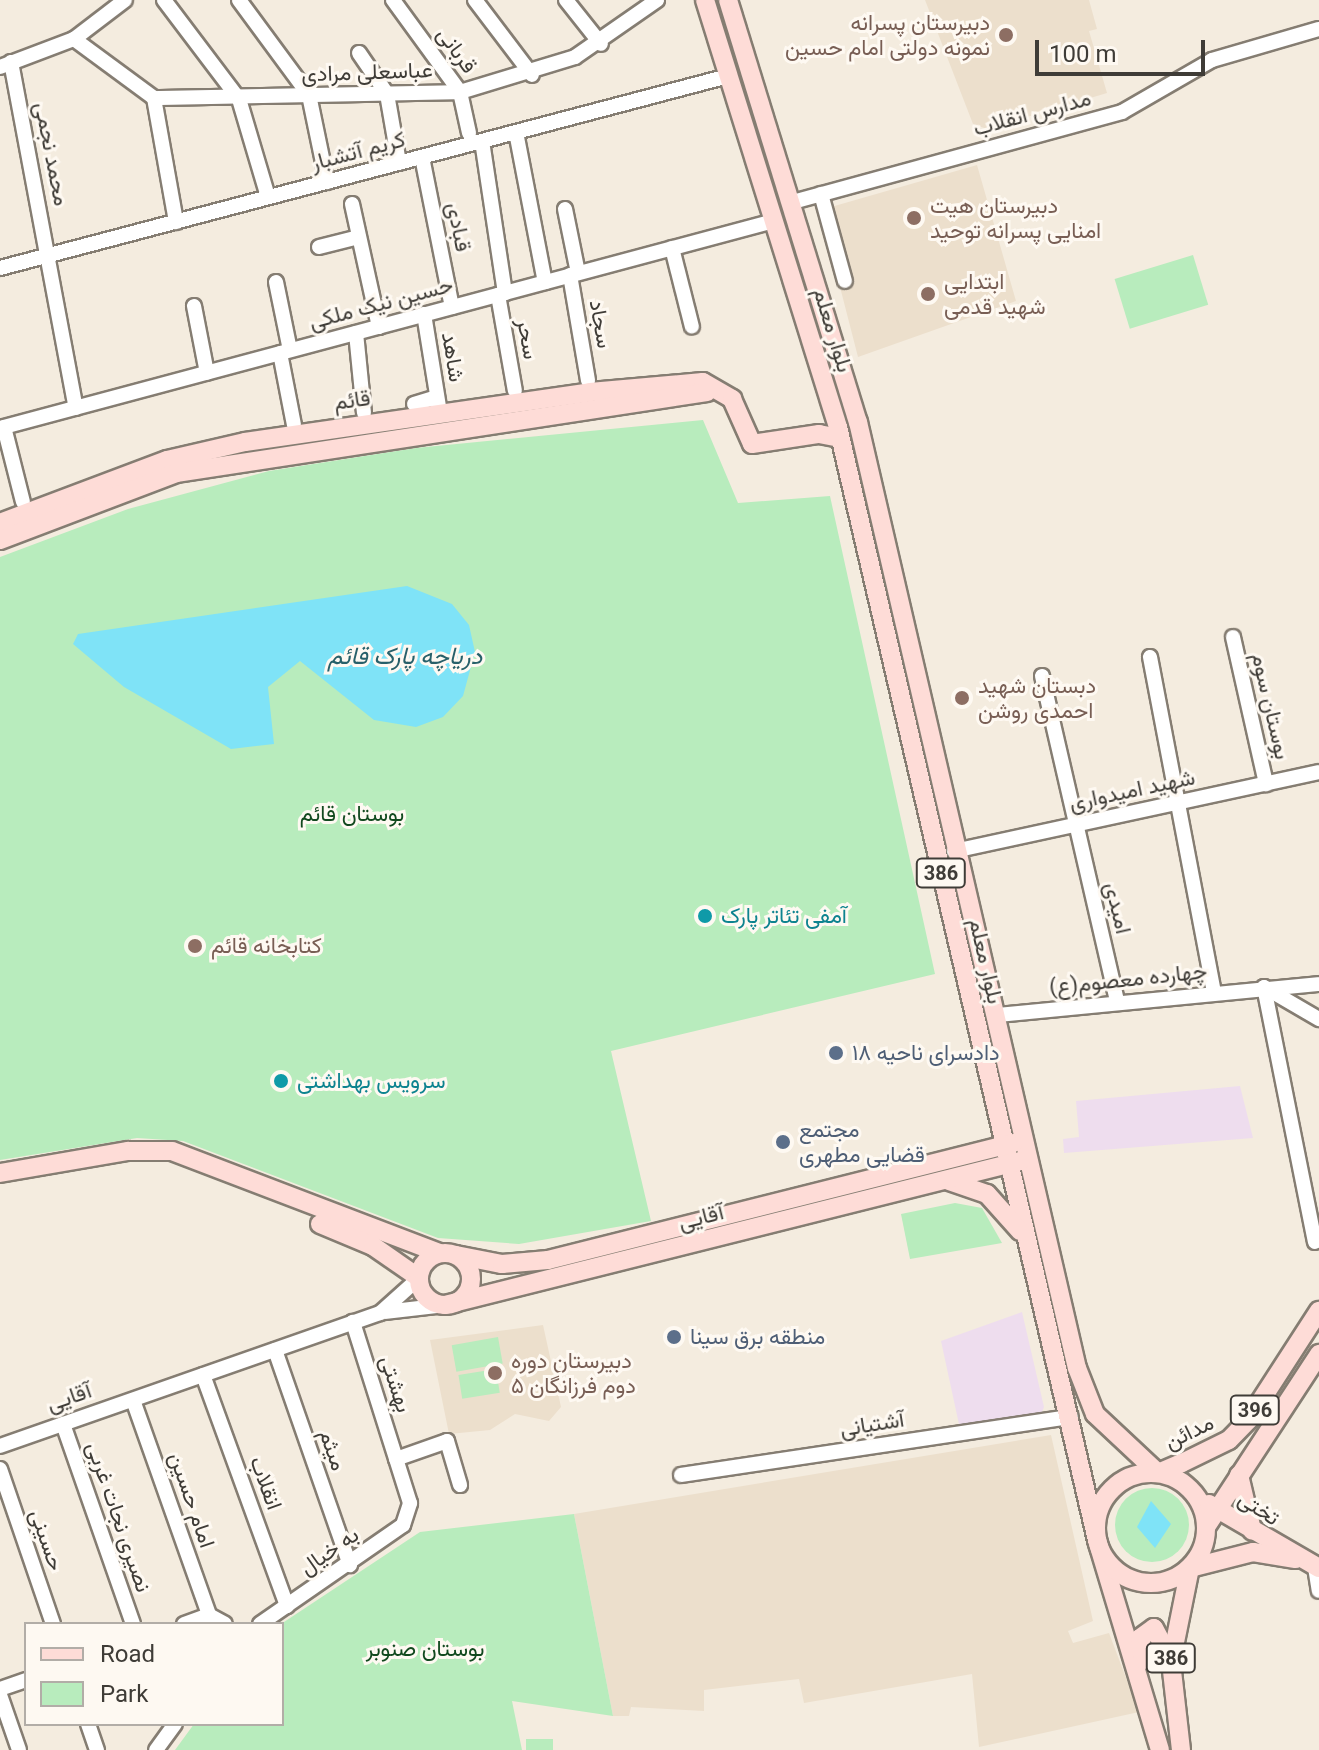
<!DOCTYPE html>
<meta charset="utf-8">
<style>
body{margin:0}
#map{position:relative;width:1319px;height:1750px;overflow:hidden;background:#f4ecdf;font-family:Roboto,Vazirmatn,sans-serif}
div>[style]{position:absolute}
[style*='--x']{left:calc(var(--x)*1px);top:calc(var(--y)*1px);width:calc(var(--w)*1px);rotate:calc(var(--a)*1deg)}
.commercial>*{inset:0;background:#ede}
.built>*{inset:0;background:#ecdfcc}
.green>*{inset:0;background:#b8ecbd;transform-origin:0 0}
.round{border-radius:50%}
.water>*{inset:0;background:#7fe3f7}
.roads{filter:drop-shadow(2px 0 #857d72) drop-shadow(-2px 0 #857d72) drop-shadow(0 2px #857d72) drop-shadow(0 -2px #857d72)}
.minor>*{height:14px;margin:-7px;padding:0 7px;transform-origin:7px;border-radius:7px;background:#fff}
.major>*{height:18px;margin:-9px;padding:0 9px;transform-origin:9px;border-radius:9px;background:#fedcd7}
.major>.ring{margin:-9px;padding:0;box-sizing:content-box;background:none;border:18px solid #fedcd7;border-radius:50%}
.dots>*{width:22px;height:22px;translate:-50% -50%;box-sizing:border-box;border:4px solid #fef9f2;border-radius:50%}
span{translate:-50% -50%;white-space:nowrap;text-align:center;line-height:1.15;-webkit-text-stroke:6px #fef9f2;paint-order:stroke}
.shield-label span{padding:2px 6px;background:#fef9f2;border:2px solid;border-radius:6px;-webkit-text-stroke-width:0}
.shield-label{font-size:20px;color:#3f3c37;font-weight:700}
.education-label{font-size:22px;color:#785e54}
.right{translate:-100% -50%;text-align:right}
.left{translate:0 -50%;text-align:left}
.street-label{font-size:22px;color:#3f3c37}
.park-label{font-size:22px;color:#11491e}
.culture-label{font-size:22px;color:#0d838f}
.service-label{font-size:22px;color:#4e5e75}
.water-label{font-size:24px;color:#27606a;font-style:italic}
.legend{position:absolute;left:24px;top:1622px;width:260px;height:104px;box-sizing:border-box;background:#fef9f2;border:2px solid #b2ada7;margin:0;padding:10px 14px;list-style:none;font-size:24px;color:#3f3c37}
.legend li{display:flex;align-items:center;gap:16px;height:40px}
.legend b{width:40px;border:2px solid #b2ada7}
.scale{position:absolute;left:1035px;top:40px;width:170px;height:36px;box-sizing:border-box;border:4px solid #3f3c37;border-top:0;padding-left:10px;font-size:24px;line-height:28px;white-space:nowrap;color:#3f3c37;-webkit-text-stroke:6px #fef9f2;paint-order:stroke}
</style>
<div id="map">
<div class="commercial">
<div style="clip-path:polygon(1240px 1086px,1253px 1138px,1064px 1153px,1063px 1139px,1079px 1137px,1076px 1101px)"></div>
<div style="clip-path:polygon(1022px 1312px,1044px 1407px,1040px 1417px,960px 1429px,941px 1341px)"></div>
</div>
<div class="built">
<div style="clip-path:polygon(925px 0,1089px 0,1097px 29px,1089px 31px,1107px 93px,987px 129px,973px 124px)"></div>
<div style="clip-path:polygon(977px 165px,1016px 301px,858px 357px,840px 287px,853px 281px,831px 207px)"></div>
<div style="clip-path:polygon(543px 1325px,561px 1407px,549px 1421px,515px 1414px,490px 1430px,449px 1434px,430px 1340px)"></div>
<div style="clip-path:polygon(1051px 1435px,1093px 1621px,1068px 1631px,1073px 1643px,1109px 1633px,1139px 1712px,979px 1747px,972px 1674px,804px 1703px,799px 1679px,704px 1690px,704px 1711px,631px 1707px,629px 1716px,613px 1716px,574px 1514px)"></div>
</div>
<div class="green">
<div style="left:1193px;top:255px;width:52px;height:82px;rotate:73deg"></div>
<div style="clip-path:polygon(703px 420px,738px 503px,830px 496px,935px 974px,611px 1051px,651px 1221px,519px 1244px,438px 1238px,183px 1141px,137px 1138px,0 1160px,0 557px,128px 509px,269px 471px,416px 448px)"></div>
<div style="clip-path:polygon(955px 1203px,982px 1208px,1002px 1243px,910px 1259px,901px 1214px)"></div>
<div style="left:498px;top:1337px;width:27px;height:47px;rotate:80deg"></div>
<div style="left:496px;top:1369px;width:24px;height:38px;rotate:81deg"></div>
<div class="round" style="left:1115px;top:1488px;width:74px;height:74px"></div>
<div style="clip-path:polygon(574px 1514px,613px 1716px,512px 1701px,522px 1750px,175px 1750px,194px 1724px,282px 1724px,281px 1624px,420px 1532px)"></div>
<div style="left:526px;top:1739px;width:27px;height:11px"></div>
</div>
<div class="water">
<div style="clip-path:polygon(407px 586px,452px 604px,469px 625px,475px 652px,463px 696px,443px 717px,416px 727px,374px 720px,300px 661px,268px 687px,274px 744px,231px 749px,124px 687px,73px 644px,78px 634px)"></div>
<div style="clip-path:polygon(1151px 1501px,1171px 1524px,1155px 1548px,1137px 1527px)"></div>
</div>
<div class="roads">
<div class="minor">
<div style="--x:164;--y:0;--w:124;--a:52.9"></div>
<div style="--x:239;--y:99;--w:102;--a:73.5"></div>
<div style="--x:239;--y:0;--w:118;--a:53.6"></div>
<div style="--x:309;--y:95;--w:89;--a:78.3"></div>
<div style="--x:393;--y:0;--w:114;--a:53.9"></div>
<div style="--x:460;--y:92;--w:42;--a:77.6"></div>
<div style="--x:475;--y:0;--w:94;--a:52.8"></div>
<div style="--x:566;--y:0;--w:56;--a:51.5"></div>
<div style="--x:74;--y:39;--w:99;--a:36.4"></div>
<div style="--x:154;--y:98;--w:306;--a:-1.1"></div>
<div style="--x:460;--y:92;--w:120;--a:-16.9"></div>
<div style="--x:575;--y:57;--w:100;--a:-34.8"></div>
<div style="--x:359;--y:53;--w:50;--a:55.7"></div>
<div style="--x:387;--y:94;--w:70;--a:80.1"></div>
<div style="--x:11;--y:62;--w:352;--a:79.4"></div>
<div style="--x:0;--y:67;--w:79;--a:-20.7"></div>
<div style="--x:74;--y:39;--w:64;--a:-37.4"></div>
<div style="--x:154;--y:98;--w:126;--a:79.9"></div>
<div style="--x:516;--y:132;--w:153;--a:79.1"></div>
<div style="--x:482;--y:141;--w:154;--a:81.4"></div>
<div style="--x:422;--y:157;--w:153;--a:78.7"></div>
<div style="--x:821;--y:194;--w:90;--a:74.6"></div>
<div style="--x:793;--y:202;--w:341;--a:-15.3"></div>
<div style="--x:1122;--y:112;--w:104;--a:-30"></div>
<div style="--x:1212;--y:60;--w:111;--a:-16.2"></div>
<div style="--x:352;--y:204;--w:126;--a:77.6"></div>
<div style="--x:565;--y:209;--w:65;--a:78.5"></div>
<div style="--x:319;--y:247;--w:41;--a:-14"></div>
<div style="--x:672;--y:248;--w:81;--a:75.8"></div>
<div style="--x:0;--y:268;--w:753;--a:-14.77"></div>
<div style="--x:570;--y:275;--w:107;--a:80.3"></div>
<div style="--x:276;--y:282;--w:69;--a:78.4"></div>
<div style="--x:498;--y:295;--w:97;--a:80"></div>
<div style="--x:194;--y:306;--w:68;--a:79"></div>
<div style="--x:424;--y:314;--w:94;--a:80.8"></div>
<div style="--x:356;--y:333;--w:80;--a:84.3"></div>
<div style="--x:280;--y:353;--w:73;--a:79"></div>
<div style="--x:414;--y:404;--w:24;--a:-17"></div>
<div style="--x:4;--y:427;--w:77;--a:75.8"></div>
<div style="--x:0;--y:428;--w:801;--a:-14.97"></div>
<div style="--x:1233;--y:637;--w:151;--a:77.3"></div>
<div style="--x:1150;--y:657;--w:341;--a:79.2"></div>
<div style="--x:1042;--y:676;--w:335;--a:77"></div>
<div style="--x:954;--y:851;--w:373;--a:-12.2"></div>
<div style="--x:1264;--y:987;--w:260;--a:78.7"></div>
<div style="--x:1264;--y:987;--w:64;--a:30.2"></div>
<div style="--x:997;--y:1015;--w:323;--a:-5.5"></div>
<div style="--x:385;--y:1312;--w:60;--a:-6.7"></div>
<div style="--x:275;--y:1350;--w:228;--a:70.8"></div>
<div style="--x:203;--y:1375;--w:246;--a:70"></div>
<div style="--x:133;--y:1400;--w:228;--a:70.5"></div>
<div style="--x:63;--y:1424;--w:212;--a:70.7"></div>
<div style="--x:0;--y:1446;--w:403;--a:-19.3"></div>
<div style="--x:380;--y:1313;--w:52;--a:-41.9"></div>
<div style="--x:396;--y:1459;--w:54;--a:-19.4"></div>
<div style="--x:447;--y:1441;--w:46;--a:73.5"></div>
<div style="--x:0;--y:1469;--w:164;--a:71.1"></div>
<div style="--x:681;--y:1475;--w:394;--a:-8.5"></div>
<div style="--x:1315;--y:1567;--w:24;--a:81"></div>
<div style="--x:184;--y:1624;--w:27;--a:-20"></div>
<div style="--x:209;--y:1615;--w:18;--a:29"></div>
<div style="--x:260;--y:1624;--w:174;--a:-34.7"></div>
<div style="--x:403;--y:1525;--w:23;--a:-72"></div>
<div style="--x:410;--y:1503;--w:190;--a:-107.5"></div>
<div style="--x:0;--y:1689;--w:28;--a:-19"></div>
<div style="--x:0;--y:1695;--w:58;--a:70.9"></div>
<div style="--x:88;--y:1724;--w:28;--a:71"></div>
<div style="--x:156;--y:1750;--w:32;--a:-54"></div>
</div>
<div class="major">
<div style="--x:705;--y:0;--w:447;--a:72.7"></div>
<div style="--x:838;--y:427;--w:1143;--a:76.9"></div>
<div style="--x:1097;--y:1540;--w:219;--a:73.3"></div>
<div style="--x:728;--y:0;--w:442;--a:72.9"></div>
<div style="--x:858;--y:422;--w:971;--a:76.97"></div>
<div style="--x:1077;--y:1368;--w:49;--a:68.6"></div>
<div style="--x:1095;--y:1414;--w:86;--a:43.1"></div>
<div style="--x:1158;--y:1473;--w:26;--a:-23"></div>
<div style="--x:1182;--y:1463;--w:52;--a:-26.1"></div>
<div style="--x:1229;--y:1440;--w:29;--a:-46"></div>
<div style="--x:1249;--y:1419;--w:129;--a:-57.1"></div>
<div style="--x:0;--y:523;--w:178;--a:-20.7"></div>
<div style="--x:167;--y:460;--w:80;--a:-13"></div>
<div style="--x:245;--y:442;--w:349;--a:-8.2"></div>
<div style="--x:590;--y:392;--w:113;--a:-5.1"></div>
<div style="--x:703;--y:382;--w:34;--a:30"></div>
<div style="--x:732;--y:399;--w:49;--a:66"></div>
<div style="--x:752;--y:444;--w:68;--a:-8.5"></div>
<div style="--x:819;--y:434;--w:21;--a:11"></div>
<div style="--x:0;--y:540;--w:188;--a:-20.8"></div>
<div style="--x:176;--y:473;--w:537;--a:-8.67"></div>
<div style="--x:0;--y:1173;--w:130;--a:-9.8"></div>
<div style="--x:128;--y:1151;--w:44;--a:0"></div>
<div style="--x:172;--y:1151;--w:286;--a:20.9"></div>
<div style="--x:949;--y:1181;--w:40;--a:18.9"></div>
<div style="--x:987;--y:1194;--w:50;--a:48.3"></div>
<div style="--x:320;--y:1224;--w:57;--a:22.5"></div>
<div style="--x:373;--y:1246;--w:56;--a:34.8"></div>
<div class="ring" style="left:419px;top:1253px;width:34px;height:34px"></div>
<div style="--x:456;--y:1255;--w:47;--a:11.1"></div>
<div style="--x:502;--y:1264;--w:46;--a:-5"></div>
<div style="--x:548;--y:1260;--w:480;--a:-14.1"></div>
<div style="--x:445;--y:1305;--w:593;--a:-14.06"></div>
<div class="ring" style="left:1096px;top:1473px;width:92px;height:92px"></div>
<div style="--x:1239;--y:1475;--w:57;--a:76.7"></div>
<div style="--x:1209;--y:1504;--w:127;--a:30.2"></div>
<div style="--x:1206;--y:1527;--w:207;--a:-56.8"></div>
<div style="--x:1143;--y:1660;--w:22;--a:-98"></div>
<div style="--x:1140;--y:1638;--w:17;--a:-36"></div>
<div style="--x:1154;--y:1628;--w:32;--a:62"></div>
<div style="--x:1181;--y:1750;--w:89;--a:-96.5"></div>
<div style="--x:1171;--y:1662;--w:96;--a:-78.6"></div>
<div style="--x:1190;--y:1568;--w:65;--a:-14.3"></div>
<div style="--x:1253;--y:1552;--w:43;--a:9.5"></div>
</div>
</div>
<div class="dots">
<div style="left:1006px;top:35px;background:#8d6e63"></div>
<div style="left:914px;top:218px;background:#8d6e63"></div>
<div style="left:928px;top:294px;background:#8d6e63"></div>
<div style="left:962px;top:698px;background:#8d6e63"></div>
<div style="left:705px;top:916px;background:#0f9aa8"></div>
<div style="left:195px;top:946px;background:#8d6e63"></div>
<div style="left:836px;top:1053px;background:#5c6f8a"></div>
<div style="left:281px;top:1081px;background:#0f9aa8"></div>
<div style="left:783px;top:1142px;background:#5c6f8a"></div>
<div style="left:674px;top:1337px;background:#5c6f8a"></div>
<div style="left:495px;top:1373px;background:#8d6e63"></div>
</div>
<div class="shield-label">
<span style="left:941px;top:873px">386</span>
<span style="left:1255px;top:1410px">396</span>
<span style="left:1171px;top:1658px">386</span>
</div>
<div class="education-label">
<span class="right" style="left:990px;top:35px">دبیرستان پسرانه<br>نمونه دولتی امام حسین</span>
<span class="left" style="left:930px;top:218px">دبیرستان هیت<br>امنایی پسرانه توحید</span>
<span class="left" style="left:944px;top:294px">ابتدایی<br>شهید قدمی</span>
<span class="left" style="left:978px;top:698px">دبستان شهید<br>احمدی روشن</span>
<span class="left" style="left:211px;top:946px">کتابخانه قائم</span>
<span class="left" style="left:511px;top:1373px">دبیرستان دوره<br>دوم فرزانگان ۵</span>
</div>
<div class="street-label">
<span style="left:457px;top:50px;rotate:54deg">قربانی</span>
<span style="left:367px;top:72px;rotate:-2deg">عباسعلی مرادی</span>
<span style="left:1032px;top:113px;rotate:-15deg">مدارس انقلاب</span>
<span style="left:358px;top:151px;rotate:-15deg">کریم آتشبار</span>
<span style="left:52px;top:154px;rotate:79deg">محمد نجمی</span>
<span style="left:459px;top:227px;rotate:79deg">قبادی</span>
<span style="left:381px;top:303px;rotate:-15deg">حسین نیک ملکی</span>
<span style="left:601px;top:324px;rotate:80deg">سجاد</span>
<span style="left:833px;top:330px;rotate:73deg">بلوار معلم</span>
<span style="left:528px;top:339px;rotate:80deg">سحر</span>
<span style="left:453px;top:357px;rotate:81deg">شاهد</span>
<span style="left:352px;top:400px;rotate:-8deg">قائم</span>
<span style="left:1271px;top:706px;rotate:77deg">بوستان سوم</span>
<span style="left:1132px;top:790px;rotate:-12deg">شهيد امیدواری</span>
<span style="left:1118px;top:908px;rotate:77deg">امیدی</span>
<span style="left:986px;top:961px;rotate:77deg">بلوار معلم</span>
<span style="left:1128px;top:979px;rotate:-6deg">چهارده معصوم(ع)</span>
<span style="left:701px;top:1217px;rotate:-14deg">آقایی</span>
<span style="left:396px;top:1384px;rotate:72deg">بهشتی</span>
<span style="left:69px;top:1397px;rotate:-19deg">آقایی</span>
<span style="left:872px;top:1424px;rotate:-9deg">آشتیانی</span>
<span style="left:1189px;top:1432px;rotate:-26deg">مدائن</span>
<span style="left:333px;top:1450px;rotate:71deg">میثم</span>
<span style="left:266px;top:1483px;rotate:70deg">انقلاب</span>
<span style="left:192px;top:1500px;rotate:71deg">امام حسین</span>
<span style="left:1259px;top:1508px;rotate:33deg">تختی</span>
<span style="left:119px;top:1517px;rotate:71deg">نصیری نجات غربی</span>
<span style="left:47px;top:1540px;rotate:71deg">حسینی</span>
<span style="left:329px;top:1551px;rotate:-35deg">به خیال</span>
</div>
<div class="park-label">
<span style="left:352px;top:814px">بوستان قائم</span>
<span style="left:425px;top:1649px">بوستان صنوبر</span>
</div>
<div class="culture-label">
<span class="left" style="left:721px;top:916px">آمفی تئاتر پارک</span>
<span class="left" style="left:297px;top:1081px">سرویس بهداشتی</span>
</div>
<div class="service-label">
<span class="left" style="left:852px;top:1053px">دادسرای ناحیه ۱۸</span>
<span class="left" style="left:799px;top:1142px">مجتمع<br>قضایی مطهری</span>
<span class="left" style="left:690px;top:1337px">منطقه برق سینا</span>
</div>
<div class="water-label">
<span style="left:405px;top:657px">دریاچه پارک قائم</span>
</div>
<ul class="legend">
<li><b style="height:10px;background:#fedcd7"></b>Road</li>
<li><b style="height:22px;background:#b8ecbd"></b>Park</li>
</ul>
<div class="scale">100 m</div>
</div>
